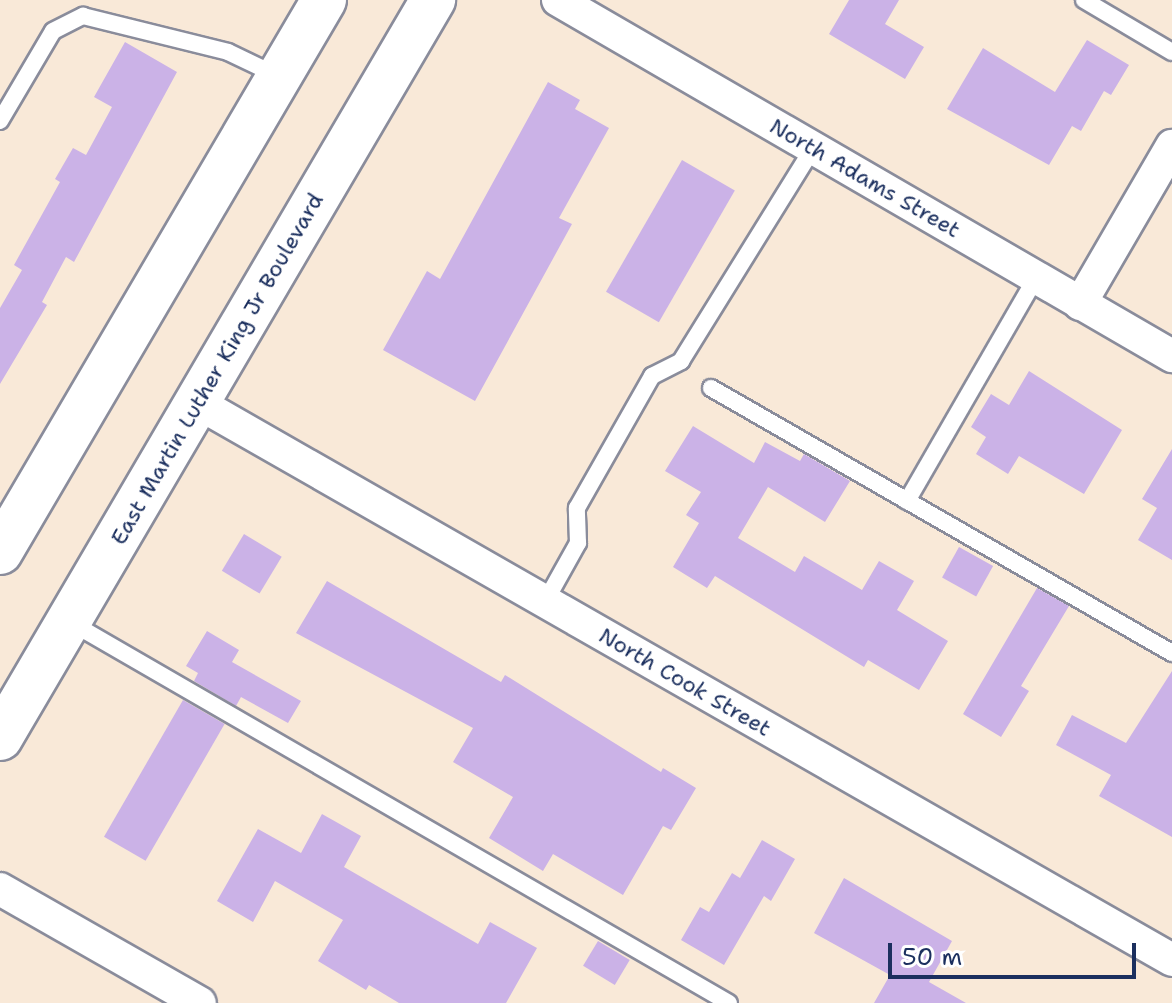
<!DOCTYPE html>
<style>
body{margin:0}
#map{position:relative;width:1172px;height:1003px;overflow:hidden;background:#f9e9d8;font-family:"Shantell Sans",sans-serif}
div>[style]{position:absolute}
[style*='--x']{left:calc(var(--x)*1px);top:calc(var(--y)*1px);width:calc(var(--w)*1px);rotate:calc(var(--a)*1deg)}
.building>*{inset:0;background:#cbb2e7;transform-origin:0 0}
.roads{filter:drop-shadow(2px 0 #8a8c9b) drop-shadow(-2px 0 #8a8c9b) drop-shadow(0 2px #8a8c9b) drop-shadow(0 -2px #8a8c9b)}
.service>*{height:16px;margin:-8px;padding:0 8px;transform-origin:8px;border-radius:8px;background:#fff}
.minor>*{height:32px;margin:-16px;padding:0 16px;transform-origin:16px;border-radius:16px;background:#fff}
.secondary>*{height:44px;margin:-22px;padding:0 22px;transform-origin:22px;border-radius:22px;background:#fff}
span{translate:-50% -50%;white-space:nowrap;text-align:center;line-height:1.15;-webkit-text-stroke:8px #fff;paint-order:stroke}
.street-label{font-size:22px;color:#1b2f5e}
.scale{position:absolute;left:888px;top:943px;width:248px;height:36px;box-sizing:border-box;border:4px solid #1b2f5e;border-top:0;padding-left:10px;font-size:24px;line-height:28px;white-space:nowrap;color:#1b2f5e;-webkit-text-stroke:6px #fff;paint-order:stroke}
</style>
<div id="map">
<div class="building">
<div style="clip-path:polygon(849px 0,899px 0,885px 24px,924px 47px,905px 79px,829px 34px)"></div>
<div style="clip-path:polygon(1087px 40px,1129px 65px,1111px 95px,1104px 91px,1081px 131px,1072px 126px,1049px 165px,947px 109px,983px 48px,1055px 92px)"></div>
<div style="clip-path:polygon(125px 42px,177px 72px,74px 262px,66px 257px,42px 302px,47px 305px,0 384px,0 308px,22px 270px,14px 265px,60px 182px,55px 179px,73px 148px,86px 155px,112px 107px,94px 97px)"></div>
<div style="clip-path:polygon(548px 82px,580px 100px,575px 109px,609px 128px,559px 218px,572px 224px,475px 401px,383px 350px,427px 271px,440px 279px)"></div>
<div style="left:682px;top:160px;width:61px;height:152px;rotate:30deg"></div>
<div style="clip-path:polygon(1029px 371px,1122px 430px,1084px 494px,1019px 456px,1008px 474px,976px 454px,986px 437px,971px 427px,991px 394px,1009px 405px)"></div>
<div style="clip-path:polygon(693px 426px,754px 463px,765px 442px,800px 461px,804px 454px,850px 481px,825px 522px,768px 487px,738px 538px,795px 572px,804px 556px,862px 590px,879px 561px,914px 581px,897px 610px,948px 641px,919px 690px,868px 660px,864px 667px,715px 576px,707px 588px,673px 567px,699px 523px,686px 515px,701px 492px,665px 471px)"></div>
<div style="clip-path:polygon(1172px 449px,1172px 560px,1138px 540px,1157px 508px,1142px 499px)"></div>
<div style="left:244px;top:534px;width:44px;height:43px;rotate:31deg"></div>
<div style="left:959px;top:547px;width:39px;height:35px;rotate:29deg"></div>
<div style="clip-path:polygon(327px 581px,501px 682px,505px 675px,661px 772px,663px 768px,696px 788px,671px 830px,663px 826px,623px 895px,553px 854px,543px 871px,489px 838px,513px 797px,453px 762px,473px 728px,296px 633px)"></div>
<div style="clip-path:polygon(1037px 588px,1069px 606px,1021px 686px,1029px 691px,1001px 737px,963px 714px)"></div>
<div style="clip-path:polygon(207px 631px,239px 650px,232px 662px,301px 701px,288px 723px,241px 697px,236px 706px,194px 681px,198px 673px,186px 666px)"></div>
<div style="clip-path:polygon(1172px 671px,1172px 837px,1099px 796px,1111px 775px,1056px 745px,1072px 715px,1126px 743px)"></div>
<div style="left:183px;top:700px;width:48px;height:158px;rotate:30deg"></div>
<div style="clip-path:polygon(322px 814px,361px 836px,344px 867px,478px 944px,490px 922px,537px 948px,506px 1003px,399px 1003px,369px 985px,366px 990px,318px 961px,343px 920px,275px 881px,253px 922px,217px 901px,258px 829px,301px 853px)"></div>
<div style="clip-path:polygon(762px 840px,795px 859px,771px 901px,764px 896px,724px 965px,681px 940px,700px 907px,709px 912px,732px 873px,740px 878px)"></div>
<div style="clip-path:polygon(844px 878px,952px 941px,929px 982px,966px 1003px,874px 1003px,890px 975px,814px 933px)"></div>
<div style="left:598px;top:941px;width:37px;height:29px;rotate:31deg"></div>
</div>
<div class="roads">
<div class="service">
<div style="--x:1084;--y:0;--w:102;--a:30.6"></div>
<div style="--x:0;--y:121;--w:104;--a:-59.5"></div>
<div style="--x:53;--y:31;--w:34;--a:-27"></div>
<div style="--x:83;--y:16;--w:149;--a:13.9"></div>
<div style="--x:228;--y:52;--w:53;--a:25.6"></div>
<div style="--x:711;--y:388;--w:532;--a:29.89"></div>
<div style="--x:907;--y:501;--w:258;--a:-60"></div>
<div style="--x:545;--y:602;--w:68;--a:-60.8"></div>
<div style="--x:578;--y:543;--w:35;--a:-92"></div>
<div style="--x:577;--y:508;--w:152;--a:-60.4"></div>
<div style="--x:652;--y:376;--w:33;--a:-27"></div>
<div style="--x:681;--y:361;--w:251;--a:-58.2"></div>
<div style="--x:70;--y:622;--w:761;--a:30.03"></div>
</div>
<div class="minor">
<div style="--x:558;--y:0;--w:710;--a:30.11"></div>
<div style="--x:1080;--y:304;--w:183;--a:-59.8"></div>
<div style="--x:198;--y:403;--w:1122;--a:29.76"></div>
<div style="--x:0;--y:889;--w:230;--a:29.7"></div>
</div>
<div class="secondary">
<div style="--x:0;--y:552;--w:640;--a:-59.59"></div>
<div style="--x:0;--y:738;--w:856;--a:-59.6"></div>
</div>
</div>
<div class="street-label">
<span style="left:865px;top:178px;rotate:30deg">North Adams Street</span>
<span style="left:217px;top:369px;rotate:-60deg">East Martin Luther King Jr Boulevard</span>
<span style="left:685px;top:682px;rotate:30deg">North Cook Street</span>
</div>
<div class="scale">50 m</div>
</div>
